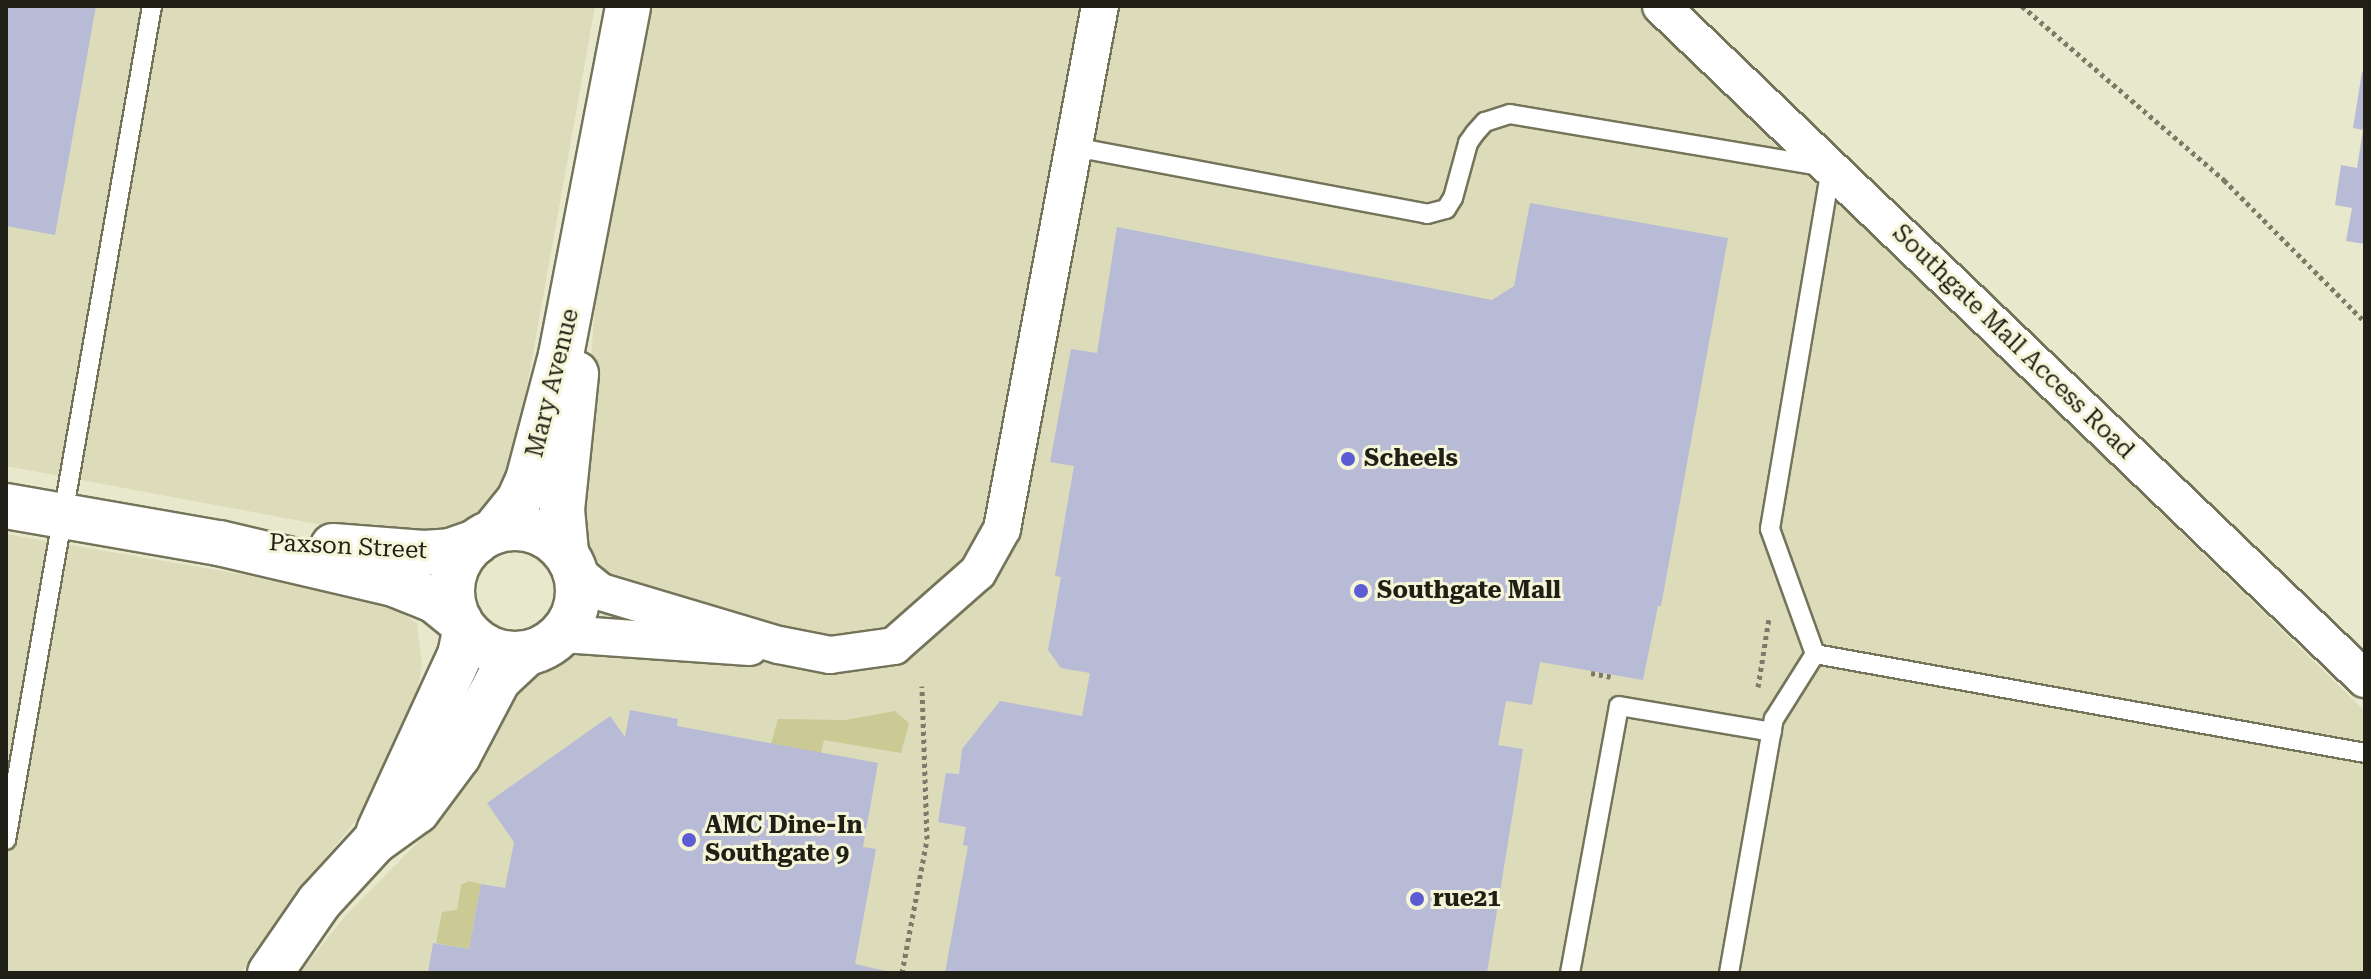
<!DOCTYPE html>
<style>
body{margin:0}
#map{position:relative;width:2371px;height:979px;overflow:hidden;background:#e8e8cc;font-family:"Roboto Serif",serif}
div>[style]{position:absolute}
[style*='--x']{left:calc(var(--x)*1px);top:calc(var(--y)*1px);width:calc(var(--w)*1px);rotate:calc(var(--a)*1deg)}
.built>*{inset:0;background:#dcdcba}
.green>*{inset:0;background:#cbc994}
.building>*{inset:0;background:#b7bbd6}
.path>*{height:5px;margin-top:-2.5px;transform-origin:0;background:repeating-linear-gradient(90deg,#7b7b69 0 4px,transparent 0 8px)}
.roads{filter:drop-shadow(2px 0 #74745b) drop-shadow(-2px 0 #74745b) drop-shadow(0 2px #74745b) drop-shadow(0 -2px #74745b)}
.service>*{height:18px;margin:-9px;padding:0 9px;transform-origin:9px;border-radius:9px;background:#fff}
.minor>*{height:36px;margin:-18px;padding:0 18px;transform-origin:18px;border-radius:18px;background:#fff}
.tertiary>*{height:44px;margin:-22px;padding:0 22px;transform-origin:22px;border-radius:22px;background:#fff}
.tertiary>.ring{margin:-22px;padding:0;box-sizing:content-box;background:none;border:44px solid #fff;border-radius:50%}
.dots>*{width:22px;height:22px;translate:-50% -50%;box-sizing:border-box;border:4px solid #f5f5d9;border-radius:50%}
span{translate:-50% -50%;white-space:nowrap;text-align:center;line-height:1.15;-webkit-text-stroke:6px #f5f5d9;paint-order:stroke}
.street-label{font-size:24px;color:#1f1f15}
.poi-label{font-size:24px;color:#1f1f15;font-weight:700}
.left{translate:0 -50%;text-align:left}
.frame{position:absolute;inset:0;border:8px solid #1f1f15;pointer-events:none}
</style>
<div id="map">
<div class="built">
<div style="clip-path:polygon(6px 6px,595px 6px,513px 465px,486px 511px,447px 531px,387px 537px,6px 466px)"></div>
<div style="clip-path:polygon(649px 6px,1638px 6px,2365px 711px,2365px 973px,300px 973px,345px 916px,446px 814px,515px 694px,540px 664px,593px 647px,614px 581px,590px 551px,579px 505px,599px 259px,621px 125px)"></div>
<div style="clip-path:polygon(6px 534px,374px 597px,417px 623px,422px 665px,415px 704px,396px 763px,362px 813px,288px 903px,241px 973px,6px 973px)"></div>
</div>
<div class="green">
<div style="clip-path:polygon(895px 711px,909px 723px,901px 753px,824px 740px,821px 753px,771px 744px,778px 719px,845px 720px)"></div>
<div style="clip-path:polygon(469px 881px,481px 884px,469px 949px,436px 943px,442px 912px,457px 910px,461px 885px)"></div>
</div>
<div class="building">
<div style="clip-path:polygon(6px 6px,96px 6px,55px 235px,6px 226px)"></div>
<div style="clip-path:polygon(2362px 72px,2365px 73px,2365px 244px,2346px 241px,2352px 208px,2335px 205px,2341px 165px,2357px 168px,2363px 130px,2353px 128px)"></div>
<div style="clip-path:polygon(1530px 203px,1728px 238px,1661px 606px,1658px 606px,1643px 680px,1540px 662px,1532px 705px,1506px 701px,1498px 745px,1523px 749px,1487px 973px,945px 973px,968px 846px,963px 845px,966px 827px,938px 822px,946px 773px,959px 774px,962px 749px,1000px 701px,1082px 716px,1090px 673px,1061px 668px,1048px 650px,1061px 577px,1055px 576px,1074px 466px,1050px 462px,1071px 349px,1097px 353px,1117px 227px,1492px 300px,1514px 286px)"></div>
<div style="clip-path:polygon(630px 710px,678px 719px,677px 726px,878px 763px,863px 847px,876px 849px,855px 964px,895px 973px,428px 973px,433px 943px,469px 949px,481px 884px,505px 888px,514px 842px,487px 803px,610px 716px,625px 737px)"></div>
</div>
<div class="path">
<div style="--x:2022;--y:6;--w:267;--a:40.7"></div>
<div style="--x:2224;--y:180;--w:200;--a:45.2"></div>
<div style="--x:1591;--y:673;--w:20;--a:11"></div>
<div style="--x:1758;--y:687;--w:70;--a:-80.9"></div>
<div style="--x:902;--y:973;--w:136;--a:-79.4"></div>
<div style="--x:927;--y:839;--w:153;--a:-91.9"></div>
</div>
<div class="roads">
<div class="service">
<div style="--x:1074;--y:147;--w:359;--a:10.7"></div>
<div style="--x:1427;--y:214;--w:20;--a:-15"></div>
<div style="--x:1446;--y:209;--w:13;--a:-58"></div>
<div style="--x:1453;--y:198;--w:57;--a:-74.7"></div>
<div style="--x:1468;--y:143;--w:12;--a:-55"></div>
<div style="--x:1475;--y:133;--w:15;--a:-48"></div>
<div style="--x:1485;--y:122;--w:26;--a:-18"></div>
<div style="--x:1510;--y:114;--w:326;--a:9.5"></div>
<div style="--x:1831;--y:168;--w:366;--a:99.6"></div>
<div style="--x:1770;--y:529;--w:133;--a:70.2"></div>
<div style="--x:1815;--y:654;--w:559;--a:10.2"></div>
<div style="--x:6;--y:840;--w:847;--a:-80.07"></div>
<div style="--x:1570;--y:973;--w:271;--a:-79.6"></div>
<div style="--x:1619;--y:706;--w:155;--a:9.6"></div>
<div style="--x:1729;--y:973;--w:258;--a:-80"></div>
<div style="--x:1774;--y:719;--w:77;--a:-57.8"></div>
</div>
<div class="minor">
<div style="--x:1661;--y:6;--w:974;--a:43.71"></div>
<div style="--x:576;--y:572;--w:32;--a:39"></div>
<div style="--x:601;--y:592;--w:186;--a:16.6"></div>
<div style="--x:779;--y:645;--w:52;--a:11.1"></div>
<div style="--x:830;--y:655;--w:65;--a:-8"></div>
<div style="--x:894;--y:646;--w:112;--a:-41.4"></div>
<div style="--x:978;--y:572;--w:49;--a:-60.8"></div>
<div style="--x:1002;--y:529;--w:532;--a:-79.39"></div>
<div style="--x:563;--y:634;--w:187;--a:4"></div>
</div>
<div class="tertiary">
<div style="--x:6;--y:506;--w:216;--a:9.9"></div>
<div style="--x:219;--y:543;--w:180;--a:13.2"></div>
<div style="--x:394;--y:584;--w:43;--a:21.8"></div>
<div style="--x:434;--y:600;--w:33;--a:39"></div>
<div class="ring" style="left:452px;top:528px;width:82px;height:82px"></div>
<div style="--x:493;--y:532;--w:41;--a:-50.9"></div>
<div style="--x:519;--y:500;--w:22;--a:-66"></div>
<div style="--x:528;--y:480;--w:129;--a:-75.2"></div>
<div style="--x:561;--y:355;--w:355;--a:-79.1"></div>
<div style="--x:333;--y:546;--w:91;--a:4.4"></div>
<div style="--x:424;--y:553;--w:26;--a:-4"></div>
<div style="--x:450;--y:551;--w:28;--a:-19"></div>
<div style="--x:566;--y:552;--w:42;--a:-95.4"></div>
<div style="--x:562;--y:510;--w:137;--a:-84.1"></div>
<div style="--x:379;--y:831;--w:194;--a:-65.3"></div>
<div style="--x:460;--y:655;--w:24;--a:-78"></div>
<div style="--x:270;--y:973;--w:86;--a:-55.4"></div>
<div style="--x:319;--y:902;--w:81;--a:-47.5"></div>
<div style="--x:374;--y:842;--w:53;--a:-35.8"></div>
<div style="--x:417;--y:811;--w:69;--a:-53.3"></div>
<div style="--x:458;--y:756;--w:86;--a:-62.2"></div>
<div style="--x:498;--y:680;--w:37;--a:-43"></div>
</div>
</div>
<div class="dots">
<div style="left:1348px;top:459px;background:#5c5cd4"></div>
<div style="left:1361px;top:591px;background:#5c5cd4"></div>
<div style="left:689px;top:840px;background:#5c5cd4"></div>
<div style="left:1417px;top:899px;background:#5c5cd4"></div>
</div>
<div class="street-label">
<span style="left:2013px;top:342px;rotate:44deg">Southgate Mall Access Road</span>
<span style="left:553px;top:383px;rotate:-76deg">Mary Avenue</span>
<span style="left:348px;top:547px;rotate:3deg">Paxson Street</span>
</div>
<div class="poi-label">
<span class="left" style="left:1364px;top:459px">Scheels</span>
<span class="left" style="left:1377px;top:591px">Southgate Mall</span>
<span class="left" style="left:705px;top:840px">AMC Dine-In<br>Southgate 9</span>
<span class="left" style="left:1433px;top:899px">rue21</span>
</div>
<div class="frame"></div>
</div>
